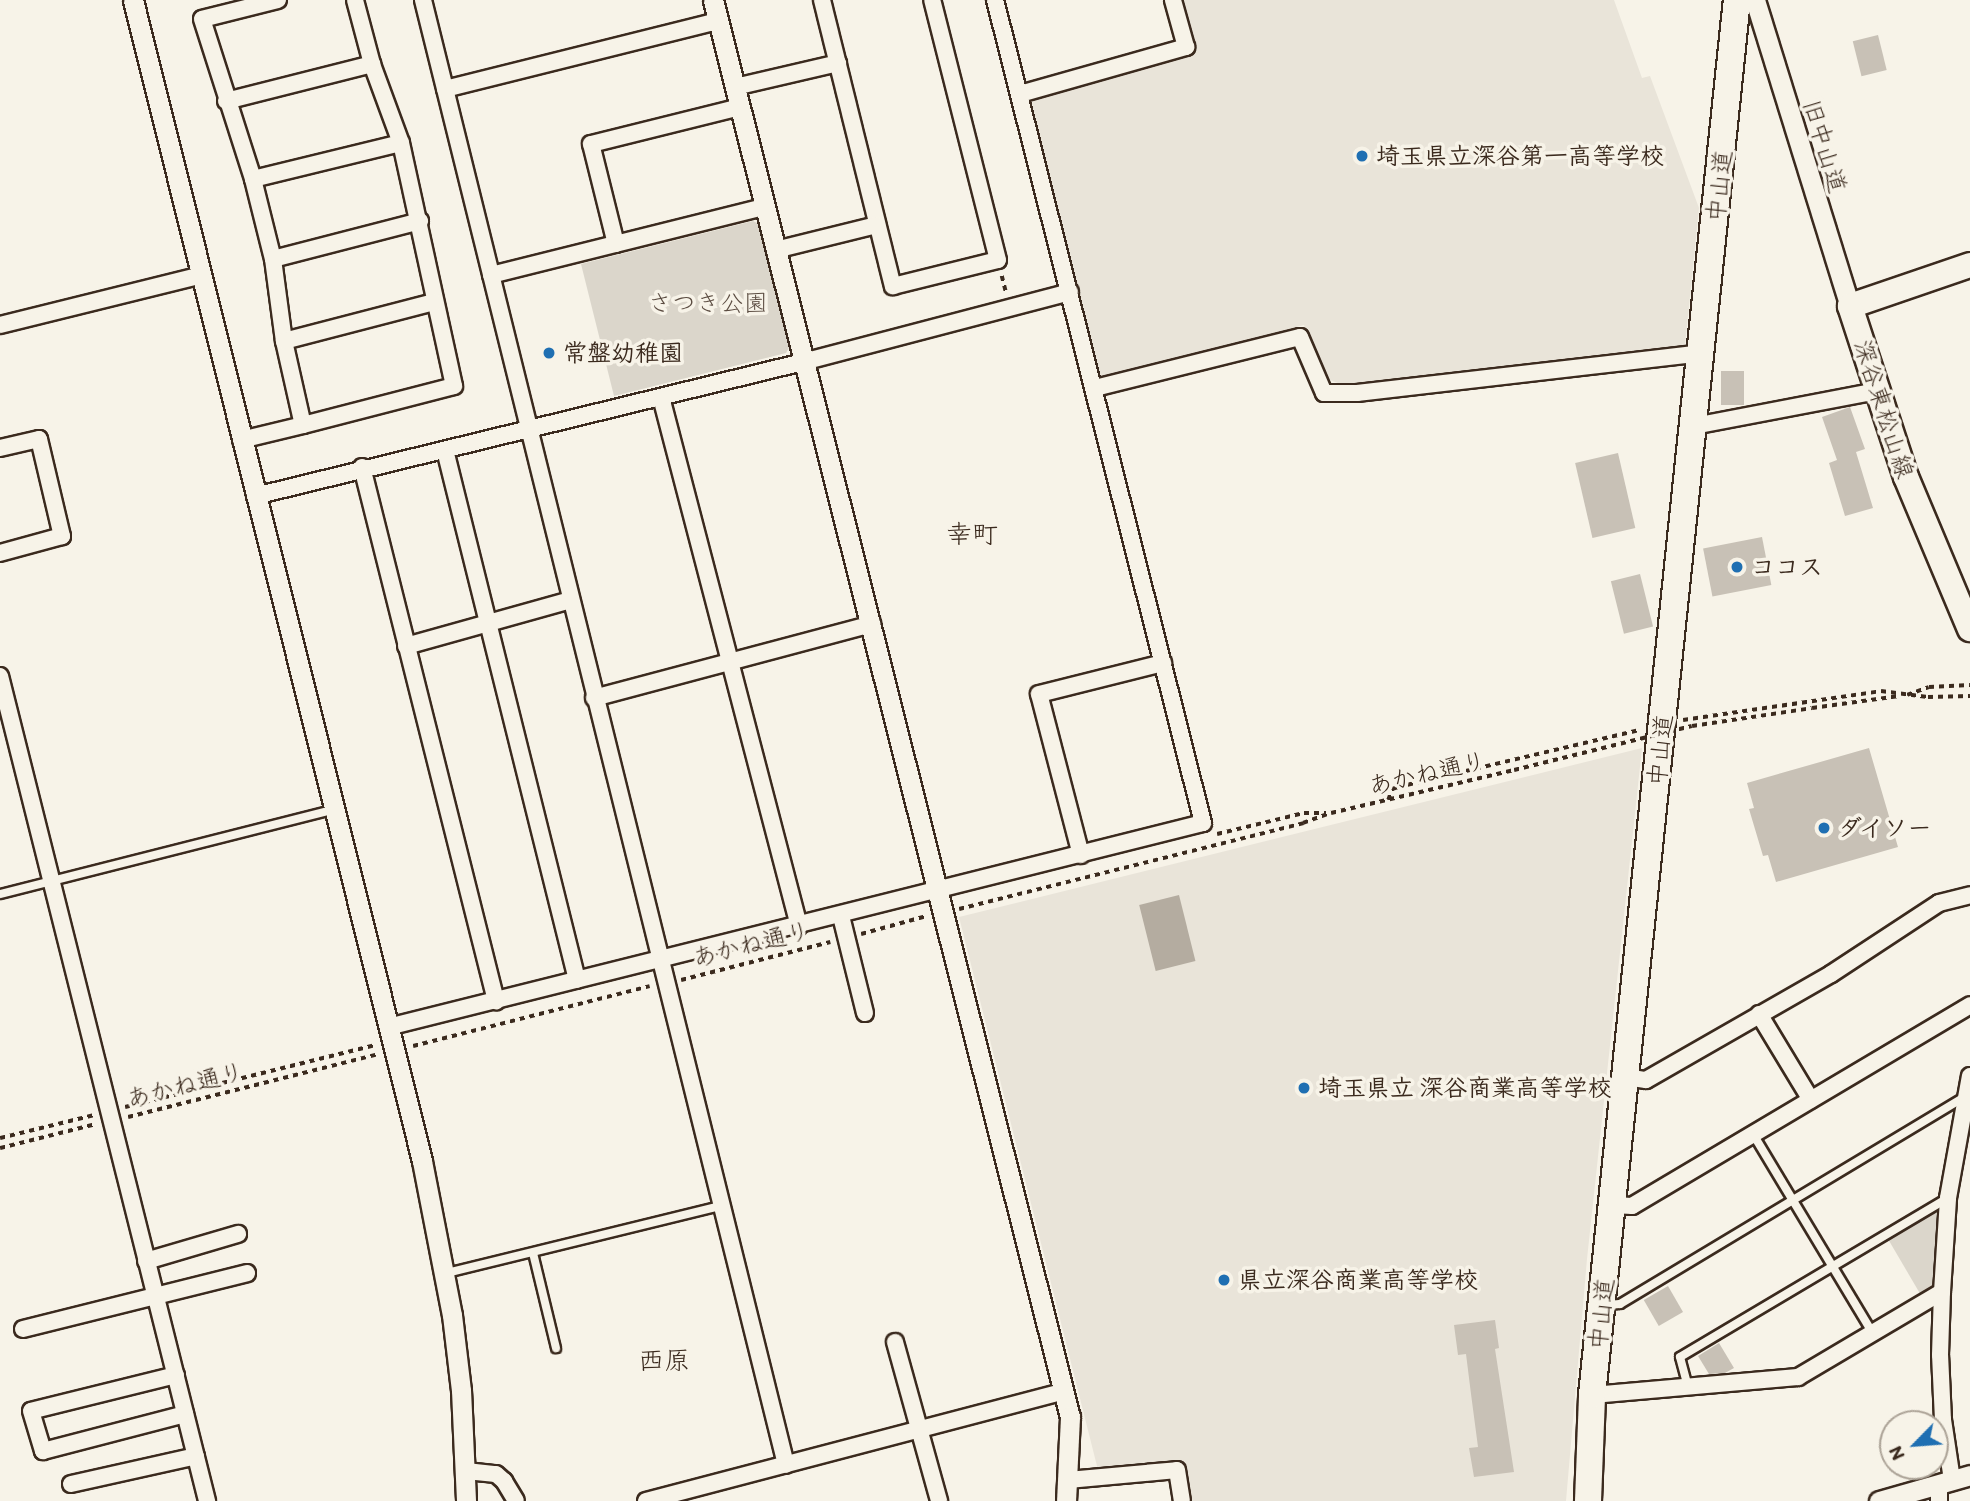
<!DOCTYPE html>
<meta charset="utf-8">
<style>
body{margin:0}
#map{position:relative;width:1970px;height:1501px;overflow:hidden;background:#f7f3e8;font-family:Itim,"Klee One",sans-serif}
div>[style]{position:absolute}
[style*='--x']{left:calc(var(--x)*1px);top:calc(var(--y)*1px);width:calc(var(--w)*1px);rotate:calc(var(--a)*1deg)}
.built>*{inset:0;background:#e9e4d9}
.green>*{inset:0;background:#dbd6cb}
.water>*{inset:0;background:#b4aca0;transform-origin:0 0}
.building>*{inset:0;background:#c8c1b6;transform-origin:0 0}
.path>*{height:3.5px;margin-top:-1.75px;transform-origin:0;background:repeating-linear-gradient(90deg,#3b2a1e 0 5px,transparent 0 10px)}
.roads{filter:drop-shadow(2px 0 #3b2a1e) drop-shadow(-2px 0 #3b2a1e) drop-shadow(0 2px #3b2a1e) drop-shadow(0 -2px #3b2a1e)}
.service>*{height:8px;margin:-4px;padding:0 4px;transform-origin:4px;border-radius:4px;background:#f7f3e8}
.minor>*{height:16px;margin:-8px;padding:0 8px;transform-origin:8px;border-radius:8px;background:#f7f3e8}
.tertiary>*{height:19px;margin:-9.5px;padding:0 9.5px;transform-origin:9.5px;border-radius:9.5px;background:#f7f3e8}
.primary>*{height:24px;margin:-12px;padding:0 12px;transform-origin:12px;border-radius:12px;background:#f7f3e8}
.trunk>*{height:26px;margin:-13px;padding:0 13px;transform-origin:13px;border-radius:13px;background:#f7f3e8}
.path-bridge>*{height:3.5px;margin-top:-1.75px;transform-origin:0;background:repeating-linear-gradient(90deg,#3b2a1e 0 5px,transparent 0 10px)}
.dots>*{width:19px;height:19px;translate:-50% -50%;box-sizing:border-box;border:4px solid #f7f3e8;border-radius:50%}
span{translate:-50% -50%;white-space:nowrap;text-align:center;line-height:1.15;-webkit-text-stroke:7px #f7f3e8;paint-order:stroke}
.street-label{font-size:24px;color:#3b2a1e}
.poi-label{font-size:24px;color:#3b2a1e;font-weight:700}
.left{translate:0 -50%;text-align:left}
.park-label{font-size:24px;color:#5b4c41}
.neighbourhood-label{font-size:26px;color:#3b2a1e}
.north{position:absolute;left:1879px;top:1410px;width:70px;height:70px;box-sizing:border-box;background:#f7f3e8;border:2px solid #aca397;border-radius:50%;rotate:245deg;font-size:19px;font-weight:700;line-height:28px;text-align:center;color:#3b2a1e}
.north::after{content:'';display:block;margin:auto;width:24px;height:32px;background:#1f6fb2;clip-path:polygon(50% 0,100% 100%,50% 72%,0 100%)}
</style>
<div id="map">
<div class="built">
<div style="clip-path:polygon(1183px 0,1614px 0,1642px 78px,1650px 76px,1699px 208px,1685px 345px,1343px 385px,1325px 378px,1304px 325px,1106px 378px,1099px 374px,1032px 104px,1036px 96px,1196px 52px)"></div>
<div style="clip-path:polygon(1642px 748px,1587px 1259px,1566px 1501px,1188px 1501px,1182px 1460px,1098px 1470px,959px 917px)"></div>
</div>
<div class="green">
<div style="clip-path:polygon(753px 221px,759px 224px,791px 344px,786px 353px,614px 396px,581px 264px)"></div>
<div style="clip-path:polygon(1937px 1210px,1943px 1214px,1940px 1283px,1922px 1297px,1888px 1239px)"></div>
</div>
<div class="water">
<div style="left:1179px;top:895px;width:68px;height:41px;rotate:76deg"></div>
</div>
<div class="building">
<div style="left:1878px;top:35px;width:36px;height:26px;rotate:76deg"></div>
<div style="left:1721px;top:371px;width:23px;height:34px"></div>
<div style="clip-path:polygon(1850px 407px,1865px 449px,1856px 452px,1873px 508px,1845px 516px,1829px 463px,1837px 460px,1822px 417px)"></div>
<div style="left:1618px;top:453px;width:77px;height:44px;rotate:77deg"></div>
<div style="left:1762px;top:537px;width:49px;height:60px;rotate:79deg"></div>
<div style="left:1640px;top:574px;width:54px;height:30px;rotate:76deg"></div>
<div style="clip-path:polygon(1869px 748px,1898px 847px,1776px 882px,1768px 855px,1763px 856px,1749px 809px,1754px 808px,1747px 783px)"></div>
<div style="left:1668px;top:1286px;width:30px;height:28px;rotate:60deg"></div>
<div style="clip-path:polygon(1495px 1320px,1499px 1348px,1495px 1349px,1514px 1472px,1474px 1477px,1469px 1448px,1478px 1447px,1471px 1394px,1466px 1354px,1458px 1355px,1454px 1325px)"></div>
<div style="clip-path:polygon(1719px 1343px,1734px 1368px,1725px 1373px,1709px 1374px,1698px 1356px)"></div>
</div>
<div class="path">
<div style="--x:1002;--y:276;--w:16;--a:76"></div>
<div style="--x:1907;--y:695;--w:23;--a:-20"></div>
<div style="--x:1929;--y:687;--w:41;--a:-2.8"></div>
<div style="--x:1812;--y:708;--w:88;--a:-7.9"></div>
<div style="--x:1683;--y:720;--w:200;--a:-8.3"></div>
<div style="--x:1881;--y:691;--w:47;--a:7.3"></div>
<div style="--x:1928;--y:697;--w:42;--a:-1.4"></div>
<div style="--x:1388;--y:800;--w:12;--a:-70"></div>
<div style="--x:1392;--y:789;--w:6;--a:-18"></div>
<div style="--x:1398;--y:787;--w:248;--a:-13.3"></div>
<div style="--x:1217;--y:834;--w:89;--a:-13.6"></div>
<div style="--x:1304;--y:813;--w:22;--a:0"></div>
<div style="--x:959;--y:909;--w:355;--a:-14"></div>
<div style="--x:1303;--y:823;--w:30;--a:-20"></div>
<div style="--x:1331;--y:813;--w:188;--a:-13.2"></div>
<div style="--x:861;--y:934;--w:68;--a:-15.3"></div>
<div style="--x:681;--y:980;--w:154;--a:-14.3"></div>
<div style="--x:413;--y:1046;--w:244;--a:-14.2"></div>
<div style="--x:125;--y:1107;--w:258;--a:-13.9"></div>
<div style="--x:128;--y:1117;--w:258;--a:-14.1"></div>
<div style="--x:0;--y:1138;--w:97;--a:-13.7"></div>
<div style="--x:0;--y:1148;--w:99;--a:-14"></div>
</div>
<div class="roads">
<div class="service">
<div style="--x:0;--y:894;--w:343;--a:-14.2"></div>
<div style="--x:1753;--y:1134;--w:231;--a:59"></div>
<div style="--x:533;--y:1253;--w:98;--a:76.4"></div>
<div style="--x:447;--y:1273;--w:281;--a:-13.8"></div>
<div style="--x:1607;--y:1305;--w:13;--a:-4"></div>
<div style="--x:1620;--y:1304;--w:404;--a:-31"></div>
<div style="--x:1688;--y:1387;--w:31;--a:-105"></div>
<div style="--x:1680;--y:1357;--w:312;--a:-30.7"></div>
</div>
<div class="minor">
<div style="--x:278;--y:0;--w:78;--a:166"></div>
<div style="--x:202;--y:19;--w:168;--a:72.3"></div>
<div style="--x:253;--y:179;--w:82;--a:76"></div>
<div style="--x:273;--y:259;--w:83;--a:82.4"></div>
<div style="--x:284;--y:341;--w:86;--a:77.3"></div>
<div style="--x:303;--y:425;--w:156;--a:-14.5"></div>
<div style="--x:454;--y:386;--w:249;--a:-102.3"></div>
<div style="--x:401;--y:143;--w:84;--a:-110.2"></div>
<div style="--x:372;--y:64;--w:66;--a:-104.9"></div>
<div style="--x:423;--y:0;--w:1509;--a:76.08"></div>
<div style="--x:822;--y:0;--w:295;--a:76.1"></div>
<div style="--x:893;--y:286;--w:108;--a:-13.9"></div>
<div style="--x:998;--y:260;--w:268;--a:-104.2"></div>
<div style="--x:735;--y:87;--w:106;--a:-13.1"></div>
<div style="--x:445;--y:89;--w:281;--a:-14"></div>
<div style="--x:1020;--y:94;--w:173;--a:-15.8"></div>
<div style="--x:1186;--y:47;--w:49;--a:-105.5"></div>
<div style="--x:226;--y:101;--w:151;--a:-14.2"></div>
<div style="--x:253;--y:179;--w:152;--a:-13.7"></div>
<div style="--x:616;--y:244;--w:103;--a:-104"></div>
<div style="--x:591;--y:144;--w:154;--a:-13.9"></div>
<div style="--x:775;--y:250;--w:105;--a:-13.8"></div>
<div style="--x:273;--y:259;--w:152;--a:-14.5"></div>
<div style="--x:491;--y:275;--w:281;--a:-14"></div>
<div style="--x:0;--y:325;--w:208;--a:-13.9"></div>
<div style="--x:284;--y:341;--w:155;--a:-14.6"></div>
<div style="--x:1095;--y:388;--w:211;--a:-14"></div>
<div style="--x:1300;--y:337;--w:61;--a:66.8"></div>
<div style="--x:1324;--y:393;--w:33;--a:0"></div>
<div style="--x:1357;--y:393;--w:346;--a:-6.6"></div>
<div style="--x:661;--y:397;--w:547;--a:75.38"></div>
<div style="--x:1694;--y:426;--w:187;--a:-10.8"></div>
<div style="--x:241;--y:440;--w:64;--a:-13.6"></div>
<div style="--x:0;--y:448;--w:40;--a:-13"></div>
<div style="--x:39;--y:439;--w:100;--a:76.7"></div>
<div style="--x:62;--y:536;--w:64;--a:164.7"></div>
<div style="--x:445;--y:450;--w:546;--a:76.01"></div>
<div style="--x:362;--y:467;--w:551;--a:75.91"></div>
<div style="--x:255;--y:496;--w:564;--a:-13.74"></div>
<div style="--x:803;--y:362;--w:276;--a:-14.7"></div>
<div style="--x:406;--y:646;--w:171;--a:-15.6"></div>
<div style="--x:0;--y:676;--w:851;--a:75.91"></div>
<div style="--x:594;--y:698;--w:288;--a:-14.9"></div>
<div style="--x:1081;--y:855;--w:166;--a:-104.6"></div>
<div style="--x:1039;--y:694;--w:128;--a:-14"></div>
<div style="--x:841;--y:916;--w:100;--a:76.1"></div>
<div style="--x:1759;--y:1014;--w:100;--a:58.8"></div>
<div style="--x:388;--y:1027;--w:840;--a:-14.05"></div>
<div style="--x:1203;--y:823;--w:849;--a:-104.18"></div>
<div style="--x:1626;--y:1077;--w:20;--a:9"></div>
<div style="--x:1646;--y:1080;--w:213;--a:-29.8"></div>
<div style="--x:1831;--y:974;--w:129;--a:-33.3"></div>
<div style="--x:1939;--y:903;--w:32;--a:-14"></div>
<div style="--x:1613;--y:1205;--w:19;--a:3"></div>
<div style="--x:1632;--y:1206;--w:393;--a:-30.7"></div>
<div style="--x:146;--y:1261;--w:96;--a:-16.4"></div>
<div style="--x:23;--y:1329;--w:231;--a:-14"></div>
<div style="--x:895;--y:1342;--w:165;--a:74.5"></div>
<div style="--x:176;--y:1375;--w:149;--a:166.1"></div>
<div style="--x:31;--y:1411;--w:42;--a:73.3"></div>
<div style="--x:43;--y:1451;--w:147;--a:-14.6"></div>
<div style="--x:1592;--y:1395;--w:207;--a:-5"></div>
<div style="--x:1798;--y:1377;--w:167;--a:-30.6"></div>
<div style="--x:466;--y:1471;--w:30;--a:6"></div>
<div style="--x:496;--y:1474;--w:11;--a:41"></div>
<div style="--x:504;--y:1481;--w:23;--a:59"></div>
<div style="--x:1068;--y:1480;--w:109;--a:-5.2"></div>
<div style="--x:1177;--y:1470;--w:31;--a:81"></div>
<div style="--x:1952;--y:1480;--w:61;--a:-98.5"></div>
<div style="--x:1943;--y:1420;--w:65;--a:-92.6"></div>
<div style="--x:1940;--y:1355;--w:63;--a:-88.2"></div>
<div style="--x:1942;--y:1292;--w:94;--a:-86.3"></div>
<div style="--x:1948;--y:1198;--w:124;--a:-79.8"></div>
<div style="--x:71;--y:1484;--w:128;--a:-12.6"></div>
<div style="--x:1939;--y:1484;--w:17;--a:90"></div>
<div style="--x:646;--y:1501;--w:432;--a:-14.7"></div>
</div>
<div class="tertiary">
<div style="--x:133;--y:0;--w:1196;--a:76.02"></div>
<div style="--x:422;--y:1161;--w:157;--a:79"></div>
<div style="--x:452;--y:1315;--w:76;--a:83.2"></div>
<div style="--x:461;--y:1390;--w:111;--a:87.4"></div>
<div style="--x:713;--y:0;--w:1461;--a:75.86"></div>
<div style="--x:1070;--y:1417;--w:84;--a:92.7"></div>
<div style="--x:1755;--y:0;--w:320;--a:72.8"></div>
<div style="--x:1879;--y:1501;--w:95;--a:-15.9"></div>
</div>
<div class="primary">
<div style="--x:1970;--y:265;--w:127;--a:161.1"></div>
<div style="--x:1850;--y:306;--w:180;--a:71.9"></div>
<div style="--x:1906;--y:477;--w:165;--a:67.2"></div>
</div>
<div class="trunk">
<div style="--x:1588;--y:1501;--w:106;--a:-87.8"></div>
<div style="--x:1592;--y:1395;--w:1403;--a:-84.07"></div>
</div>
</div>
<div class="path-bridge">
<div style="--x:1514;--y:770;--w:183;--a:-13.9"></div>
<div style="--x:1692;--y:726;--w:121;--a:-8.5"></div>
</div>
<div class="dots">
<div style="left:1362px;top:156px;background:#1f6fb2"></div>
<div style="left:549px;top:353px;background:#1f6fb2"></div>
<div style="left:1737px;top:567px;background:#1f6fb2"></div>
<div style="left:1824px;top:828px;background:#1f6fb2"></div>
<div style="left:1304px;top:1088px;background:#1f6fb2"></div>
<div style="left:1224px;top:1280px;background:#1f6fb2"></div>
</div>
<div class="street-label">
<span style="left:1825px;top:146px;rotate:73deg">旧中山道</span>
<span style="left:1719px;top:186px;rotate:-84deg">中山道</span>
<span style="left:1884px;top:409px;rotate:72deg">深谷東松山線</span>
<span style="left:1660px;top:750px;rotate:-84deg">中山道</span>
<span style="left:1427px;top:773px;rotate:-13deg">あかね通り</span>
<span style="left:751px;top:944px;rotate:-14deg">あかね通り</span>
<span style="left:185px;top:1085px;rotate:-14deg">あかね通り</span>
<span style="left:1601px;top:1314px;rotate:-84deg">中山道</span>
</div>
<div class="poi-label">
<span class="left" style="left:1376px;top:156px">埼玉県立深谷第一高等学校</span>
<span class="left" style="left:563px;top:353px">常盤幼稚園</span>
<span class="left" style="left:1751px;top:567px">ココス</span>
<span class="left" style="left:1838px;top:828px">ダイソー</span>
<span class="left" style="left:1318px;top:1088px">埼玉県立 深谷商業高等学校</span>
<span class="left" style="left:1238px;top:1280px">県立深谷商業高等学校</span>
</div>
<div class="park-label">
<span style="left:708px;top:303px">さつき公園</span>
</div>
<div class="neighbourhood-label">
<span style="left:972px;top:535px">幸町</span>
<span style="left:664px;top:1361px">西原</span>
</div>
<div class="north">N</div>
</div>
